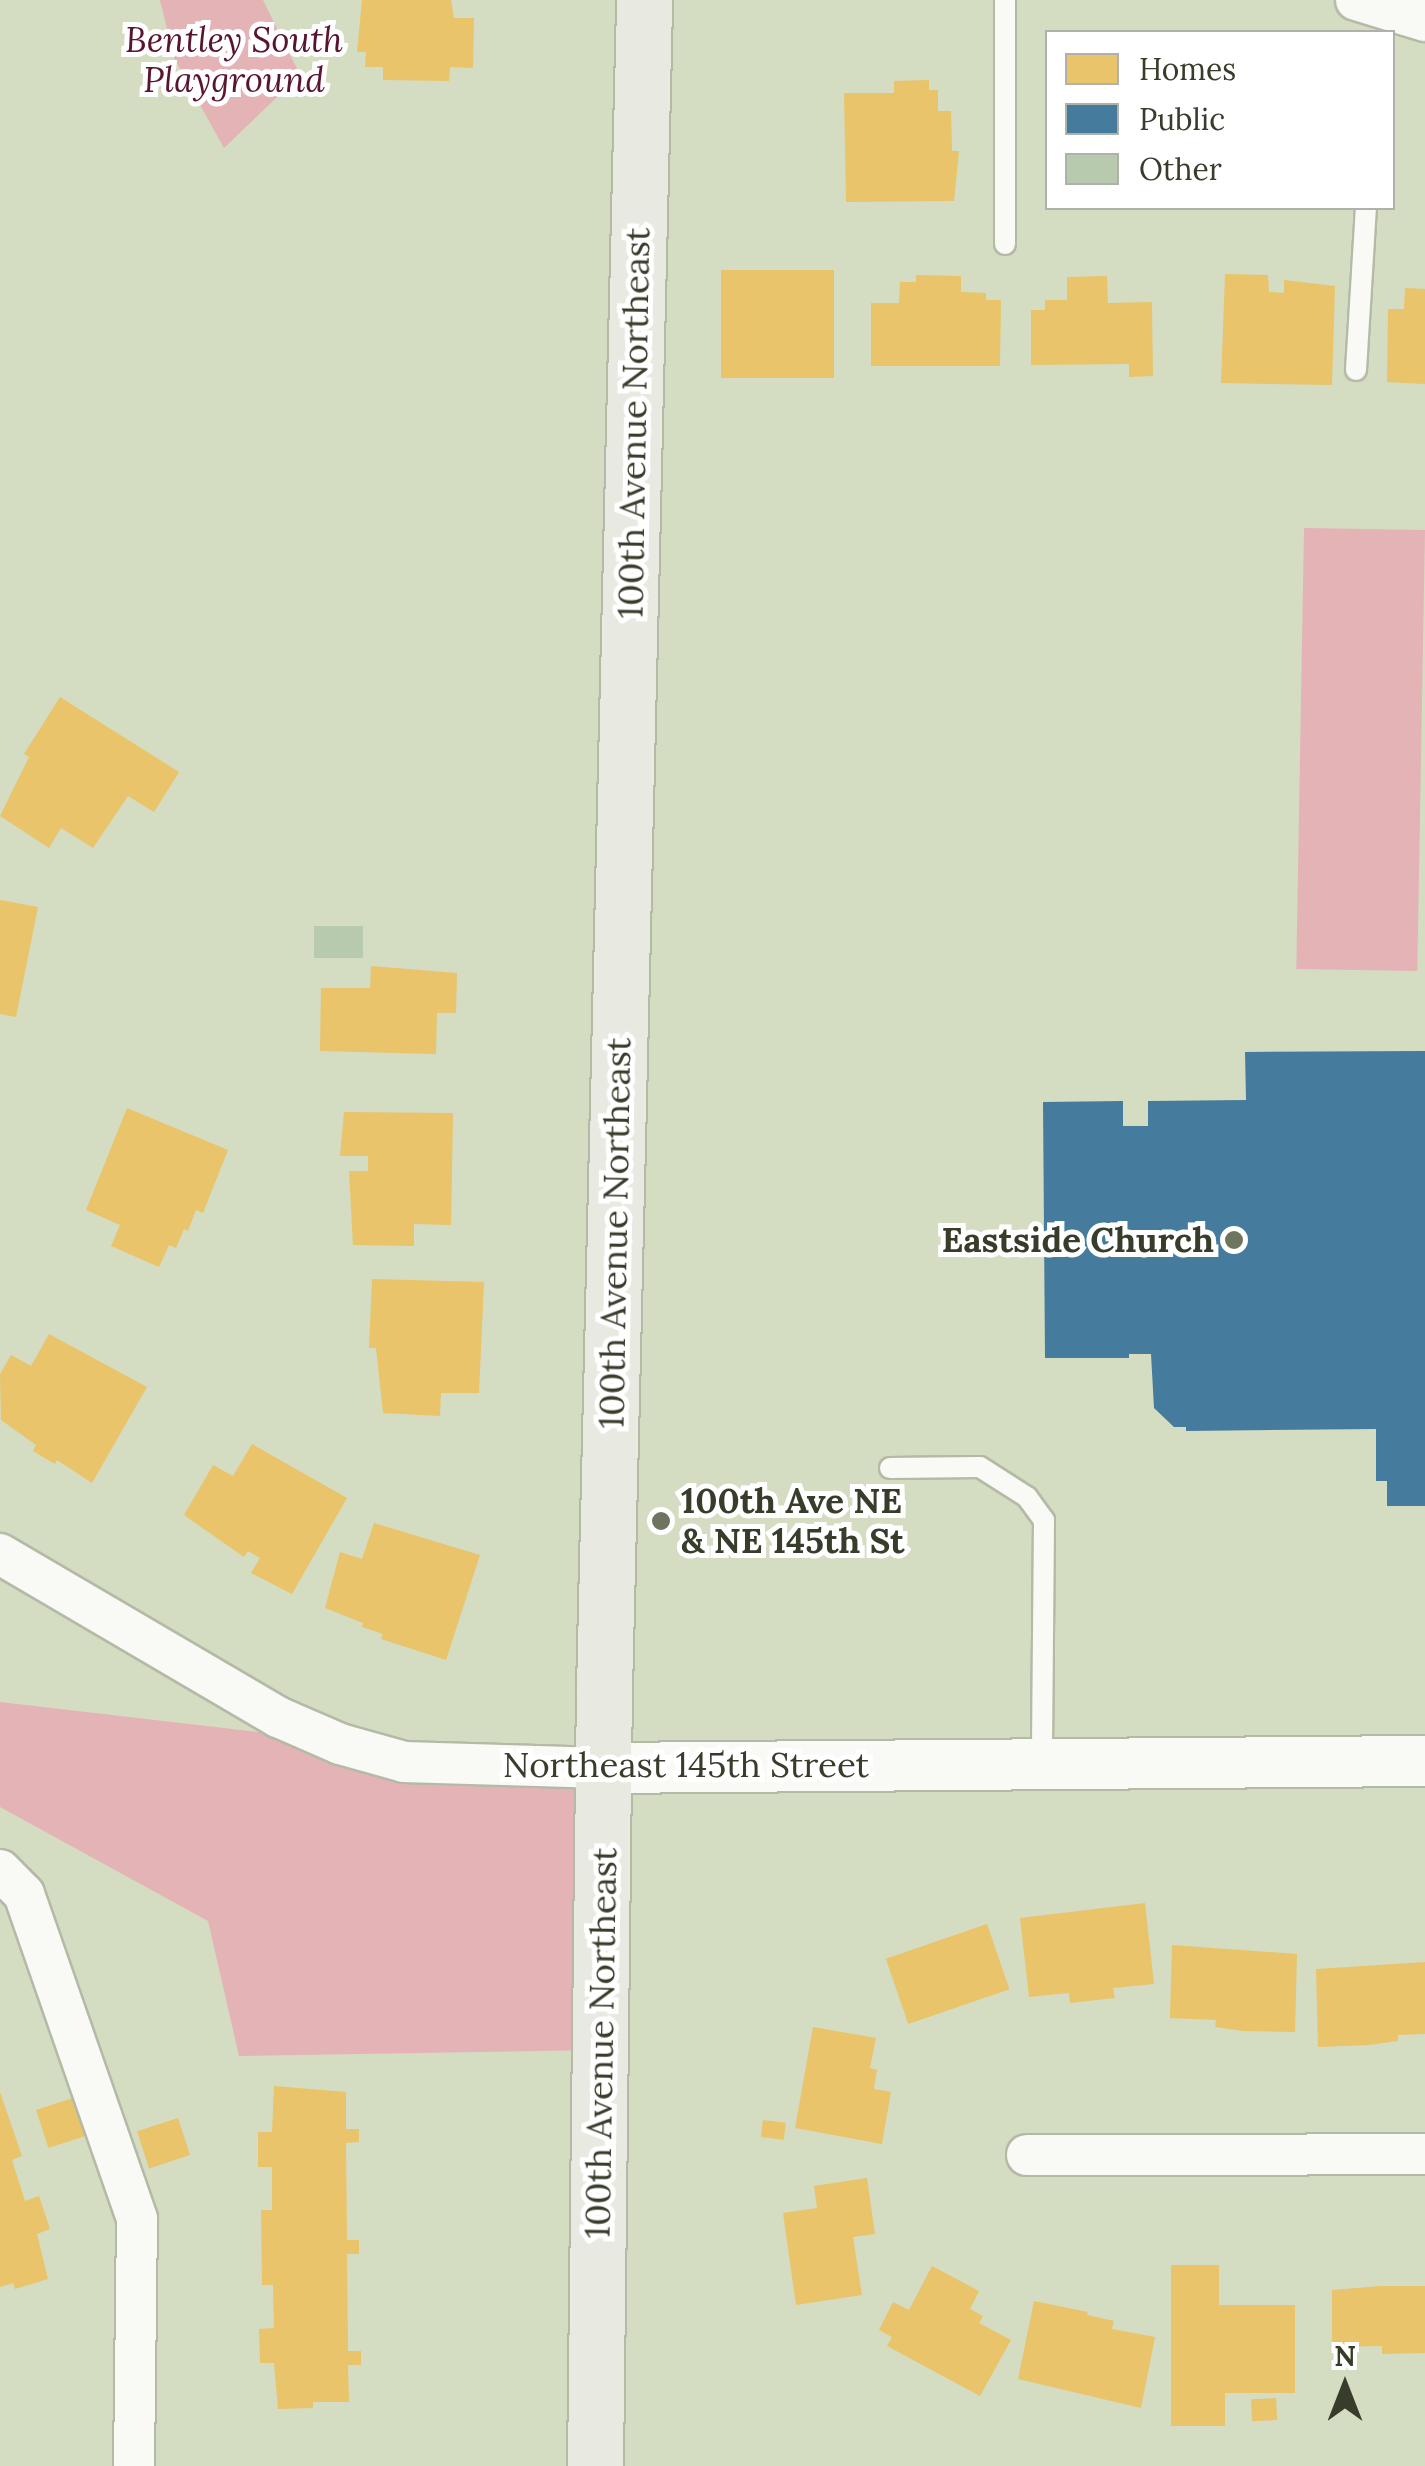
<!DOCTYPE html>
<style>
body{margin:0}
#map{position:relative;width:1425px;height:2466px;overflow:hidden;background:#d4dcc2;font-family:Lora,serif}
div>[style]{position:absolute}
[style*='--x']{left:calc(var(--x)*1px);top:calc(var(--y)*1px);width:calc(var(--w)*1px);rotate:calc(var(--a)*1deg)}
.green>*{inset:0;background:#e4b3b6;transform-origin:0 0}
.homes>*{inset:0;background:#e9c46a;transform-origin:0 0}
.public>*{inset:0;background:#457b9d}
.building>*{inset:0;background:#b7caae;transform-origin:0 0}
.roads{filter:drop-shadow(2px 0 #b4baa6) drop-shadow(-2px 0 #b4baa6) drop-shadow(0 2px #b4baa6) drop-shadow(0 -2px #b4baa6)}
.service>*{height:20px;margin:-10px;padding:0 10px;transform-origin:10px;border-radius:10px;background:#f9faf6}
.minor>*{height:40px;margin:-20px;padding:0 20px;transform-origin:20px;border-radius:20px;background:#f9faf6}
.tertiary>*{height:50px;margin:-25px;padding:0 25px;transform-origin:25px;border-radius:25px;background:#f9faf6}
.secondary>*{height:55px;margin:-27.5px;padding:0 27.5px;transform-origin:27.5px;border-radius:27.5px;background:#e8eae2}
.dots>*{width:28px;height:28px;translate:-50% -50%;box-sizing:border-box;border:5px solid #fff;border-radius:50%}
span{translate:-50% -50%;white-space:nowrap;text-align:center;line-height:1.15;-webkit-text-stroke:10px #fff;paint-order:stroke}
.park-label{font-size:35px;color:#5a142f;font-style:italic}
.street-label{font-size:35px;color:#373d2a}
.poi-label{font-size:35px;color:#373d2a;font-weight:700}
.right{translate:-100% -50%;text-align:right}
.left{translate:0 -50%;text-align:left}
.legend{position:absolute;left:1045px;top:30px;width:350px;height:180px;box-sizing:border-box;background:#fff;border:2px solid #afb1aa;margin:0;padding:12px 18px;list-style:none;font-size:30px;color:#373d2a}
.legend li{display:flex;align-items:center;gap:20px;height:50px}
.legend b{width:50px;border:2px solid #afb1aa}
.north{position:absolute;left:1295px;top:2336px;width:100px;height:100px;-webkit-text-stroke:8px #fff;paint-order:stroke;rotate:0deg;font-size:28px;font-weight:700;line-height:40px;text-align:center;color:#373d2a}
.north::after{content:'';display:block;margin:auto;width:35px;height:45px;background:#373d2a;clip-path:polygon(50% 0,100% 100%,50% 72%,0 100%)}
</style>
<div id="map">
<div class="green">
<div style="clip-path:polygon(160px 0,263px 0,300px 75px,224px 148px,174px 58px)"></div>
<div style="left:1304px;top:528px;width:121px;height:441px;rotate:1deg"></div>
<div style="clip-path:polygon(0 1702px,601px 1772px,603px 2050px,239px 2056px,208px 1921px,0 1807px)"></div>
</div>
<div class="homes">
<div style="clip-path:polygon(362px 0,451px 0,454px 18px,474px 18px,473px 68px,450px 67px,449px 81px,383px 80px,383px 67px,365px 67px,366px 52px,357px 52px)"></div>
<div style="clip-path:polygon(929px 80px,929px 90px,938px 90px,938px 111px,951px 111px,952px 151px,959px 151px,954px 201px,846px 202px,844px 93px,894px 93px,894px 81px)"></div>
<div style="left:721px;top:270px;width:113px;height:108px"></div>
<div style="clip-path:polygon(1225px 274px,1268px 275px,1269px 292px,1284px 293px,1284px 280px,1335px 286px,1332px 385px,1221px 383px)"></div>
<div style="clip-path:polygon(916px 275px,961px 276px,961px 292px,986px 293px,986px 300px,1001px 300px,1000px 366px,871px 366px,871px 303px,899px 303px,900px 282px,916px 282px)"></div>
<div style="clip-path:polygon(1107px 276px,1108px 303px,1152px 302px,1153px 376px,1129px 377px,1129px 364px,1031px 365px,1031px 310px,1045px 310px,1045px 300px,1067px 300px,1067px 277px)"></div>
<div style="clip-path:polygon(1405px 288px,1425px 289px,1425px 384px,1387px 382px,1388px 309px,1404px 309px)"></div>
<div style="clip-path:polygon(60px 697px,179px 772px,154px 812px,128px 796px,93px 848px,61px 828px,49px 848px,0 816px,29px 757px,24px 754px)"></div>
<div style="clip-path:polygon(0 900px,38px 907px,16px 1017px,0 1014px)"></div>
<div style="clip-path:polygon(371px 966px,457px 973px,456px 1013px,437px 1013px,436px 1054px,320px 1051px,321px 988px,370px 988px)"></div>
<div style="clip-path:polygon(127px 1108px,228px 1150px,203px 1213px,196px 1210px,188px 1231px,184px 1229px,176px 1248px,169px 1245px,159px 1267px,111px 1246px,120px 1225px,86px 1210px)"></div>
<div style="clip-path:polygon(344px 1112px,453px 1113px,451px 1225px,414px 1224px,414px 1246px,353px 1245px,349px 1171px,368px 1171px,368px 1156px,340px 1156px)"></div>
<div style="clip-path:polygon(372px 1279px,484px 1282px,479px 1393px,441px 1393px,440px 1416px,383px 1413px,376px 1348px,369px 1348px)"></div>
<div style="clip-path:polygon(49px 1334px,147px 1387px,92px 1483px,57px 1460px,55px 1464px,33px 1451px,36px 1445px,1px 1420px,0 1374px,11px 1355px,31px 1366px)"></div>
<div style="clip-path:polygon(252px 1444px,347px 1498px,292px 1594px,251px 1573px,260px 1558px,248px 1551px,244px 1557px,184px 1515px,213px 1465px,233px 1476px)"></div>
<div style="clip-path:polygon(374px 1523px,480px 1555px,446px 1660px,381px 1639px,383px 1634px,362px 1627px,363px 1623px,325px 1608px,340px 1552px,362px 1559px)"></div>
<div style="clip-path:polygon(1145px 1903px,1154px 1984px,1113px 1988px,1115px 1998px,1070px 2003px,1069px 1993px,1029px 1997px,1020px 1918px)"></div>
<div style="left:987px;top:1924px;width:69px;height:107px;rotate:71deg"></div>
<div style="clip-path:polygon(1172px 1945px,1297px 1954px,1295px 2032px,1243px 2031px,1215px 2027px,1216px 2020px,1170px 2018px)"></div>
<div style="clip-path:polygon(1425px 1962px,1425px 2034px,1398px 2035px,1398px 2041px,1369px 2045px,1318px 2047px,1316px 1969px)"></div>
<div style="clip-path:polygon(813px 2027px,876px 2038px,870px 2068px,877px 2070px,874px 2089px,891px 2092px,882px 2144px,795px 2128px)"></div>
<div style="clip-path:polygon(274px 2086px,346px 2092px,346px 2129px,359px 2129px,359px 2142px,346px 2143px,347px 2240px,359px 2240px,359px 2254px,347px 2254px,348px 2351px,361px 2351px,361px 2365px,348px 2365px,349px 2402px,313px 2402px,313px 2408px,278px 2409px,274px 2363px,260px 2363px,259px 2329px,274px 2328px,273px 2285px,262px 2285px,261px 2210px,272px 2210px,272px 2167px,258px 2167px,258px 2132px,272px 2132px)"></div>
<div style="clip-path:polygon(0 2092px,22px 2156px,12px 2160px,25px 2201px,39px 2196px,50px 2229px,37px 2234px,48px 2279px,15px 2289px,13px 2283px,0 2287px)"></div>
<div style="left:76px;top:2097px;width:40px;height:42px;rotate:72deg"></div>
<div style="left:178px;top:2118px;width:39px;height:43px;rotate:72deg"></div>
<div style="left:763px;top:2120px;width:23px;height:17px;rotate:7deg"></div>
<div style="clip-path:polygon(867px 2178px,875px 2234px,853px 2237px,862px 2295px,796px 2305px,783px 2213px,817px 2208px,814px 2186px)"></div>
<div style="clip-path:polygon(1171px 2265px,1219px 2265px,1219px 2305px,1295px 2305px,1295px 2393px,1225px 2393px,1225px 2426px,1171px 2426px)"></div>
<div style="clip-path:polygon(932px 2266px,979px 2291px,970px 2309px,983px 2316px,979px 2323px,1011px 2340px,980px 2396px,887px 2346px,892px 2337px,879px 2330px,893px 2302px,909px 2310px)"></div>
<div style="clip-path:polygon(1381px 2286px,1425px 2286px,1425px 2353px,1382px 2354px,1382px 2346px,1332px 2347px,1332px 2290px)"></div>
<div style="clip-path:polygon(1034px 2301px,1088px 2312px,1087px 2315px,1114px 2321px,1112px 2329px,1155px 2337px,1141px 2408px,1018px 2379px)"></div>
<div style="left:1276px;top:2398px;width:22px;height:25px;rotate:87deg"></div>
</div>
<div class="public">
<div style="clip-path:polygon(1425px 1051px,1425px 1506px,1387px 1506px,1387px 1481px,1376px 1481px,1376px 1429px,1186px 1431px,1186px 1427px,1174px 1427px,1154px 1408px,1151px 1354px,1129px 1354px,1129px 1358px,1045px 1358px,1043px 1102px,1123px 1101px,1123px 1126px,1148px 1126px,1148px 1101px,1246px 1100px,1245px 1052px)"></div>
</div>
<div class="building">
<div style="left:314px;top:926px;width:49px;height:32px"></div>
</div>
<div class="roads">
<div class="service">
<div style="--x:1005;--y:244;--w:244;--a:-90"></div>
<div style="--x:1356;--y:370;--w:162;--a:-86.5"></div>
<div style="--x:890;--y:1468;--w:90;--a:-0.6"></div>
<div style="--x:980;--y:1467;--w:56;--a:32.6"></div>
<div style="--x:1027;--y:1497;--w:29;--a:54"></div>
<div style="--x:1044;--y:1520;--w:244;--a:90.5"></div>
</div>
<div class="minor">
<div style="--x:1356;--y:0;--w:72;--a:16.9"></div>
<div style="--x:0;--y:1554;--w:322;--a:30.4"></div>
<div style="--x:278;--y:1717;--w:68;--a:23.5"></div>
<div style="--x:340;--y:1744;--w:66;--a:15.7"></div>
<div style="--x:404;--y:1762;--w:199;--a:1.7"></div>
<div style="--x:0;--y:1870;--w:34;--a:45"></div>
<div style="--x:24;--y:1894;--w:344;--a:70.8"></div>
<div style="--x:137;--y:2219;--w:247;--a:90.7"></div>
<div style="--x:1027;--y:2155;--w:398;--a:-0.1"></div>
</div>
<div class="tertiary">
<div style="--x:603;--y:1768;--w:822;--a:-0.49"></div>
</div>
<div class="secondary">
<div style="--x:595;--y:2466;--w:776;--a:-89.34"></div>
<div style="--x:604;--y:1690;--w:1690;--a:-88.64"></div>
</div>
</div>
<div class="dots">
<div style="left:1234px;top:1240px;background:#6e755f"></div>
<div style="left:661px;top:1521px;background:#6e755f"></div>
</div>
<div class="park-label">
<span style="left:234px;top:60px">Bentley South<br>Playground</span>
</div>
<div class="street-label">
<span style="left:634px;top:423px;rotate:-89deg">100th Avenue Northeast</span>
<span style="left:615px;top:1233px;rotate:-89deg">100th Avenue Northeast</span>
<span style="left:686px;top:1765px">Northeast 145th Street</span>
<span style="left:601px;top:2043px;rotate:-89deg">100th Avenue Northeast</span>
</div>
<div class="poi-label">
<span class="right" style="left:1214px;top:1240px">Eastside Church</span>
<span class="left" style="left:681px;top:1521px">100th Ave NE<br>&amp; NE 145th St</span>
</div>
<ul class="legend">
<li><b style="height:28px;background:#e9c46a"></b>Homes</li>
<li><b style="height:28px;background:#457b9d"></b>Public</li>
<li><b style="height:28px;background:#b7caae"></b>Other</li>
</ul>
<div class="north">N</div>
</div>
